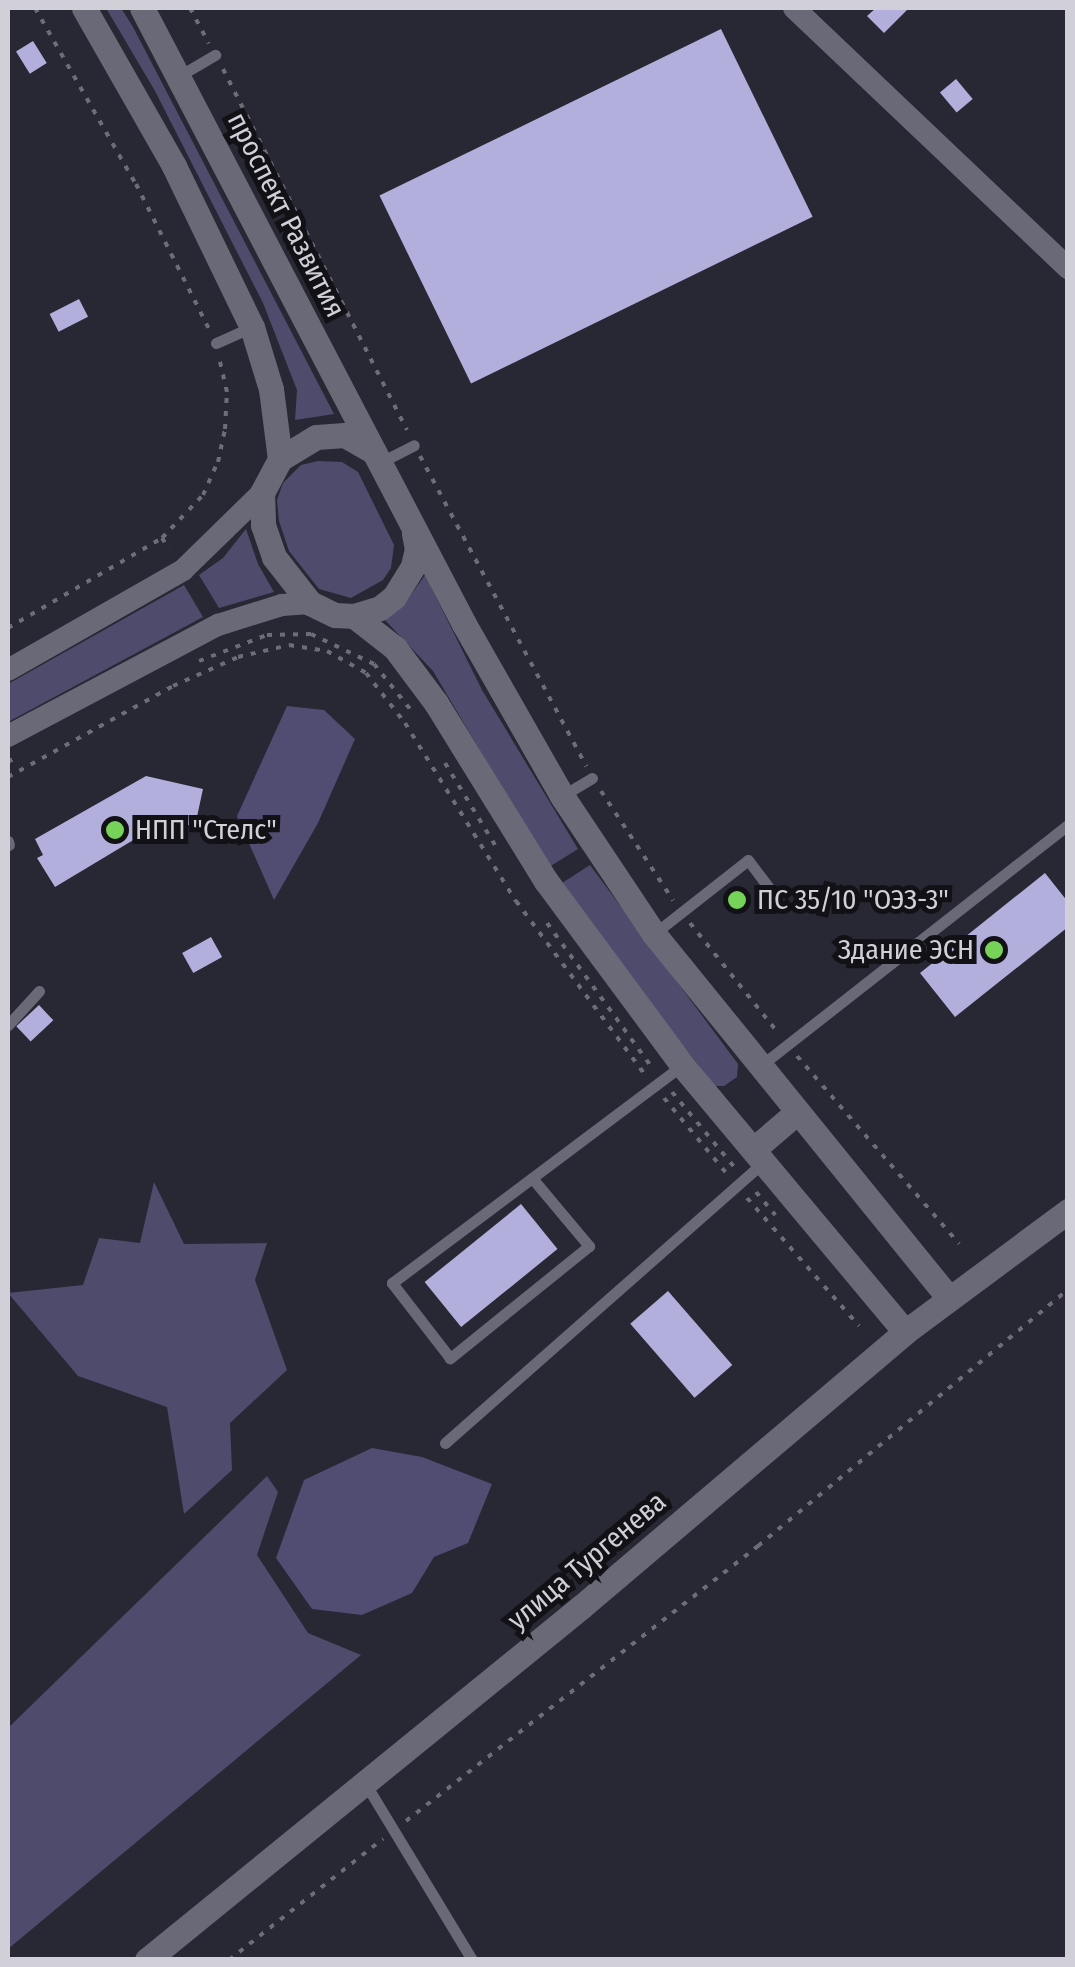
<!DOCTYPE html>
<meta charset="utf-8">
<style>
body{margin:0}
#map{position:relative;width:1075px;height:1967px;overflow:hidden;background:#282734;font-family:"Fira Sans Condensed",sans-serif}
div>[style]{position:absolute}
[style*='--x']{left:calc(var(--x)*1px);top:calc(var(--y)*1px);width:calc(var(--w)*1px);rotate:calc(var(--a)*1deg)}
.green>*{inset:0;background:#4e4b6c}
.forest>*{inset:0;background:#504c72}
.building>*{inset:0;background:#b3afdc;transform-origin:0 0}
.path>*{height:4px;margin-top:-2px;transform-origin:0;background:repeating-linear-gradient(90deg,#6d6c77 0 5px,transparent 0 13px)}
.lane>*{height:11px;margin:-5.5px;padding:0 5.5px;transform-origin:5.5px;border-radius:5.5px;background:#6a6978}
.street>*{height:22px;margin:-11px;padding:0 11px;transform-origin:11px;border-radius:11px;background:#6a6978}
.secondary>*{height:25px;margin:-12.5px;padding:0 12.5px;transform-origin:12.5px;border-radius:12.5px;background:#6a6978}
.dots>*{width:28px;height:28px;translate:-50% -50%;box-sizing:border-box;border:5px solid #111116;border-radius:50%}
span{translate:-50% -50%;white-space:nowrap;text-align:center;line-height:1.15;-webkit-text-stroke:10px #111116;paint-order:stroke}
.street-label{font-size:28px;color:#d1d0d8}
.poi-label{font-size:28px;color:#d1d0d8}
.left{translate:0 -50%;text-align:left}
.right{translate:-100% -50%;text-align:right}
.frame{position:absolute;inset:0;border:10px solid #d1d0d8;pointer-events:none}
</style>
<div id="map">
<div class="green">
<div style="clip-path:polygon(106px 8px,121px 8px,133px 27px,334px 414px,295px 420px,297px 390px,263px 303px,155px 91px)"></div>
<div style="clip-path:polygon(318px 461px,342px 462px,358px 472px,394px 545px,391px 568px,383px 580px,351px 598px,319px 589px,289px 551px,279px 521px,277px 500px,283px 483px,301px 465px)"></div>
<div style="clip-path:polygon(246px 529px,258px 564px,274px 592px,219px 608px,199px 575px,223px 558px)"></div>
<div style="clip-path:polygon(425px 575px,482px 690px,578px 849px,549px 867px,433px 671px,385px 620px,403px 606px)"></div>
<div style="clip-path:polygon(184px 585px,203px 617px,8px 722px,8px 684px)"></div>
<div style="clip-path:polygon(590px 865px,738px 1064px,737px 1077px,724px 1086px,715px 1086px,616px 961px,562px 883px)"></div>
<div style="clip-path:polygon(154px 1182px,184px 1244px,267px 1243px,255px 1280px,287px 1370px,230px 1423px,232px 1470px,184px 1514px,167px 1407px,78px 1376px,8px 1293px,83px 1285px,99px 1238px,140px 1243px)"></div>
<div style="clip-path:polygon(267px 1476px,278px 1492px,257px 1555px,308px 1633px,361px 1655px,8px 1949px,8px 1728px)"></div>
</div>
<div class="forest">
<div style="clip-path:polygon(287px 706px,324px 710px,355px 739px,318px 823px,274px 900px,237px 816px)"></div>
<div style="clip-path:polygon(372px 1448px,422px 1457px,492px 1484px,468px 1543px,434px 1557px,412px 1593px,362px 1615px,312px 1609px,276px 1558px,304px 1480px)"></div>
</div>
<div class="building">
<div style="clip-path:polygon(876px 8px,909px 8px,884px 33px,867px 16px)"></div>
<div style="left:721px;top:29px;width:209px;height:380px;rotate:64deg"></div>
<div style="left:33px;top:41px;width:26px;height:20px;rotate:58deg"></div>
<div style="left:956px;top:79px;width:26px;height:21px;rotate:50deg"></div>
<div style="left:79px;top:299px;width:20px;height:33px;rotate:63deg"></div>
<div style="clip-path:polygon(146px 776px,203px 789px,195px 826px,180px 824px,177px 840px,145px 833px,55px 887px,37px 858px,43px 855px,35px 839px)"></div>
<div style="clip-path:polygon(1045px 873px,1068px 902px,1068px 927px,955px 1017px,920px 973px)"></div>
<div style="left:211px;top:937px;width:23px;height:33px;rotate:61deg"></div>
<div style="left:39px;top:1005px;width:21px;height:31px;rotate:47deg"></div>
<div style="left:521px;top:1204px;width:58px;height:124px;rotate:51deg"></div>
<div style="left:668px;top:1291px;width:98px;height:50px;rotate:49deg"></div>
</div>
<div class="path">
<div style="--x:35;--y:8;--w:203;--a:60.2"></div>
<div style="--x:136;--y:184;--w:162;--a:63.3"></div>
<div style="--x:190;--y:8;--w:40;--a:62"></div>
<div style="--x:223;--y:69;--w:405;--a:63"></div>
<div style="--x:420;--y:456;--w:352;--a:61.8"></div>
<div style="--x:162;--y:538;--w:13;--a:58"></div>
<div style="--x:8;--y:628;--w:178;--a:-30.3"></div>
<div style="--x:162;--y:538;--w:59;--a:-46.4"></div>
<div style="--x:203;--y:495;--w:36;--a:-66"></div>
<div style="--x:218;--y:462;--w:34;--a:-78"></div>
<div style="--x:225;--y:429;--w:37;--a:-87"></div>
<div style="--x:227;--y:392;--w:37;--a:-103"></div>
<div style="--x:199;--y:661;--w:73;--a:-20.9"></div>
<div style="--x:267;--y:635;--w:44;--a:-1.3"></div>
<div style="--x:311;--y:634;--w:70;--a:25.5"></div>
<div style="--x:374;--y:664;--w:58;--a:51.3"></div>
<div style="--x:8;--y:762;--w:12;--a:-31"></div>
<div style="--x:445;--y:763;--w:96;--a:58.6"></div>
<div style="--x:8;--y:777;--w:188;--a:-28.9"></div>
<div style="--x:173;--y:686;--w:71;--a:-24"></div>
<div style="--x:238;--y:657;--w:52;--a:-13.2"></div>
<div style="--x:289;--y:645;--w:38;--a:9"></div>
<div style="--x:327;--y:651;--w:45;--a:29.4"></div>
<div style="--x:366;--y:673;--w:63;--a:52"></div>
<div style="--x:405;--y:723;--w:210;--a:58.1"></div>
<div style="--x:516;--y:901;--w:217;--a:53.4"></div>
<div style="--x:601;--y:791;--w:131;--a:56.6"></div>
<div style="--x:547;--y:923;--w:180;--a:54"></div>
<div style="--x:690;--y:923;--w:141;--a:51.3"></div>
<div style="--x:797;--y:1056;--w:248;--a:49.2"></div>
<div style="--x:672;--y:1092;--w:100;--a:50.3"></div>
<div style="--x:664;--y:1098;--w:100;--a:50.3"></div>
<div style="--x:756;--y:1192;--w:30;--a:50"></div>
<div style="--x:747;--y:1198;--w:170;--a:48.8"></div>
<div style="--x:406;--y:1821;--w:447;--a:-38"></div>
<div style="--x:758;--y:1546;--w:402;--a:-39.6"></div>
<div style="--x:229;--y:1960;--w:196;--a:-38.2"></div>
</div>
<div class="lane">
<div style="--x:179;--y:76;--w:42;--a:-30.3"></div>
<div style="--x:216;--y:343;--w:39;--a:-24"></div>
<div style="--x:379;--y:463;--w:39;--a:-27"></div>
<div style="--x:562;--y:796;--w:35;--a:-31"></div>
<div style="--x:8;--y:841;--w:4;--a:76"></div>
<div style="--x:655;--y:933;--w:118;--a:-38.1"></div>
<div style="--x:748;--y:860;--w:38;--a:53"></div>
<div style="--x:8;--y:1025;--w:46;--a:-47.6"></div>
<div style="--x:759;--y:1067;--w:392;--a:-38.1"></div>
<div style="--x:532;--y:1178;--w:89;--a:50"></div>
<div style="--x:589;--y:1246;--w:179;--a:141.1"></div>
<div style="--x:450;--y:1358;--w:95;--a:-127.7"></div>
<div style="--x:392;--y:1283;--w:363;--a:-36.9"></div>
<div style="--x:445;--y:1443;--w:425;--a:-41.4"></div>
<div style="--x:365;--y:1783;--w:207;--a:58.8"></div>
</div>
<div class="street">
<div style="--x:794;--y:8;--w:378;--a:43.5"></div>
<div style="--x:8;--y:670;--w:202;--a:-29.7"></div>
<div style="--x:183;--y:570;--w:110;--a:-44.3"></div>
<div style="--x:8;--y:736;--w:238;--a:-27.9"></div>
<div style="--x:218;--y:625;--w:67;--a:-17.4"></div>
<div style="--x:282;--y:605;--w:28;--a:-4"></div>
</div>
<div class="secondary">
<div style="--x:84;--y:8;--w:182;--a:60.3"></div>
<div style="--x:174;--y:166;--w:179;--a:64.2"></div>
<div style="--x:252;--y:327;--w:65;--a:73"></div>
<div style="--x:271;--y:389;--w:71;--a:82.7"></div>
<div style="--x:142;--y:8;--w:695;--a:62.4"></div>
<div style="--x:464;--y:624;--w:198;--a:60.3"></div>
<div style="--x:562;--y:796;--w:166;--a:56.3"></div>
<div style="--x:654;--y:934;--w:469;--a:51"></div>
<div style="--x:374;--y:452;--w:34;--a:-150"></div>
<div style="--x:345;--y:435;--w:29;--a:176"></div>
<div style="--x:316;--y:437;--w:42;--a:148.6"></div>
<div style="--x:280;--y:459;--w:38;--a:118"></div>
<div style="--x:262;--y:493;--w:32;--a:88"></div>
<div style="--x:263;--y:525;--w:34;--a:71"></div>
<div style="--x:274;--y:557;--w:58;--a:52"></div>
<div style="--x:310;--y:603;--w:28;--a:26"></div>
<div style="--x:335;--y:615;--w:19;--a:3"></div>
<div style="--x:354;--y:616;--w:27;--a:-17"></div>
<div style="--x:380;--y:608;--w:18;--a:-38"></div>
<div style="--x:394;--y:597;--w:36;--a:-58"></div>
<div style="--x:413;--y:566;--w:17;--a:-77"></div>
<div style="--x:417;--y:549;--w:16;--a:-101"></div>
<div style="--x:354;--y:616;--w:52;--a:38"></div>
<div style="--x:395;--y:648;--w:69;--a:53.3"></div>
<div style="--x:436;--y:703;--w:209;--a:58.3"></div>
<div style="--x:546;--y:881;--w:229;--a:53.5"></div>
<div style="--x:682;--y:1065;--w:348;--a:50.1"></div>
<div style="--x:754;--y:1149;--w:55;--a:-40.6"></div>
<div style="--x:147;--y:1960;--w:559;--a:-39.12"></div>
<div style="--x:581;--y:1607;--w:425;--a:-40.3"></div>
<div style="--x:905;--y:1332;--w:203;--a:-36.6"></div>
</div>
<div class="dots">
<div style="left:115px;top:830px;background:#77d259"></div>
<div style="left:737px;top:900px;background:#77d259"></div>
<div style="left:994px;top:950px;background:#77d259"></div>
</div>
<div class="street-label">
<span style="left:286px;top:215px;rotate:63deg">проспект Развития</span>
<span style="left:587px;top:1561px;rotate:-40deg">улица Тургенева</span>
</div>
<div class="poi-label">
<span class="left" style="left:135px;top:830px">НПП "Стелс"</span>
<span class="left" style="left:757px;top:900px">ПС 35/10 "ОЭЗ-3"</span>
<span class="right" style="left:974px;top:950px">Здание ЭСН</span>
</div>
<div class="frame"></div>
</div>
